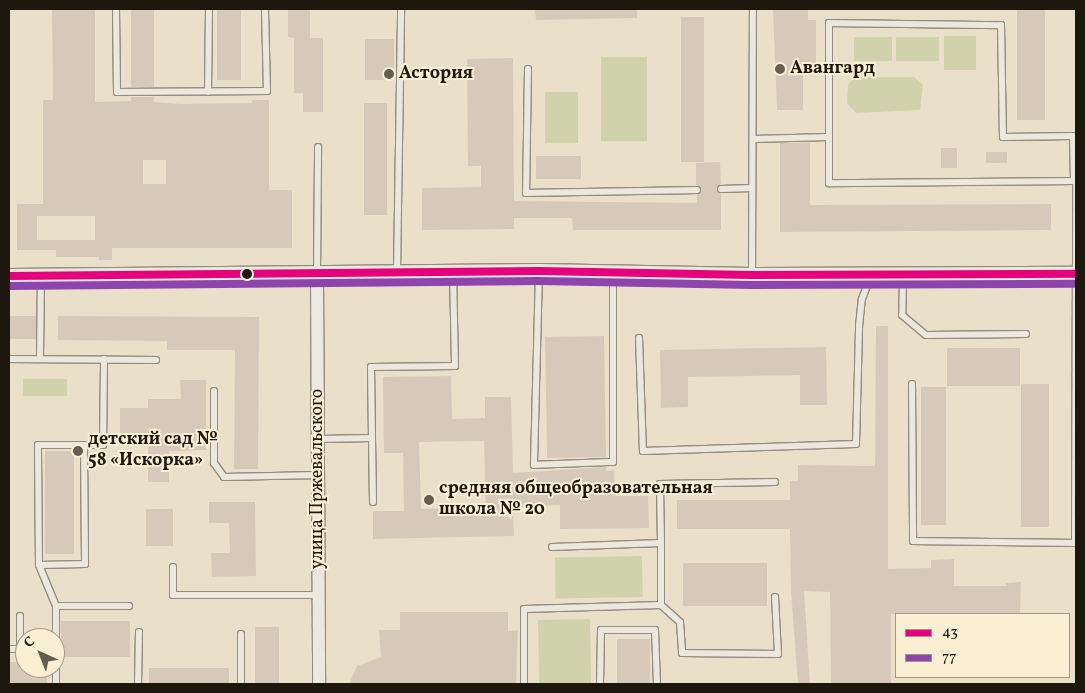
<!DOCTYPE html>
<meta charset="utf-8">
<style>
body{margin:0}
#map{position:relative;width:1085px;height:693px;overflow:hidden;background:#eae0c9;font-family:Vollkorn,serif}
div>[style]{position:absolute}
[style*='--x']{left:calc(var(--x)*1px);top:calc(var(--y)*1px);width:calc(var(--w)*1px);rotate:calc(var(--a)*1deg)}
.green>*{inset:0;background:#cfd2ab;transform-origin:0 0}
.building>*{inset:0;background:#d7c9ba;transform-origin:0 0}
.roads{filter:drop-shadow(1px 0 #938c7f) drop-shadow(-1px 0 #938c7f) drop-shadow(0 1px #938c7f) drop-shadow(0 -1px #938c7f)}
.service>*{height:6px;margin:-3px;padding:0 3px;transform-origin:3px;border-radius:3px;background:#ede8dd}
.minor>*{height:12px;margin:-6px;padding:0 6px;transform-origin:6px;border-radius:6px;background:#ede8dd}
.tertiary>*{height:15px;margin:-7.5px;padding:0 7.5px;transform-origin:7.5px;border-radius:7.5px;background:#ede8dd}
.bus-1>*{height:8px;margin:-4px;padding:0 4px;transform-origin:4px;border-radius:4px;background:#e5007d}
.bus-2>*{height:8px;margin:-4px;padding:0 4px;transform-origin:4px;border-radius:4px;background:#8e44ad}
.dots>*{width:14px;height:14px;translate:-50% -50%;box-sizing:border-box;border:2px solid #faefd3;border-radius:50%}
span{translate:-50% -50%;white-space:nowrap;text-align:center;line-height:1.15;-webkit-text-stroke:4px #faefd3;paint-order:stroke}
.poi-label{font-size:18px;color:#1e170d;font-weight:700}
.left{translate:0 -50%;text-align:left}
.street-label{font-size:18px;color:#1e170d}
.frame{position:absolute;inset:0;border:10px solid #1e170d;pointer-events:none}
.legend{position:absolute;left:895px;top:613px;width:175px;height:65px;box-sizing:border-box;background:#faefd3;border:1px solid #a29984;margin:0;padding:6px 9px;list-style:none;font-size:15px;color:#1e170d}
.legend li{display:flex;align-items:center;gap:10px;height:25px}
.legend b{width:25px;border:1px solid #a29984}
.north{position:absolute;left:15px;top:628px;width:50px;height:50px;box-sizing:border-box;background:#faefd3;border:1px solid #a29984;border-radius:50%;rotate:316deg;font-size:14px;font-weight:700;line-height:20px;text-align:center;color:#1e170d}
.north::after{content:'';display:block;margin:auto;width:18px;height:22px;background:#655d4f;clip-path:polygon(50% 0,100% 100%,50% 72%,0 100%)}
</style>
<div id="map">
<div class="green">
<div style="left:976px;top:36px;width:34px;height:32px;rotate:90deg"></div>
<div style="left:892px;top:37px;width:24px;height:38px;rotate:90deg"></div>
<div style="left:896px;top:37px;width:43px;height:24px"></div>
<div style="left:601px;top:57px;width:46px;height:84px"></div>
<div style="clip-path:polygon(855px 77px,914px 77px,923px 85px,920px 110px,856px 113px,847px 103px,848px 85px)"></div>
<div style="left:545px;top:92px;width:33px;height:51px"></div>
<div style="left:23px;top:379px;width:44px;height:17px"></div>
<div style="left:642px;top:556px;width:41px;height:87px;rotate:89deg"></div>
<div style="left:590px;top:619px;width:65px;height:52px;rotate:89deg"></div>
</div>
<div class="building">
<div style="clip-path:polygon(evenodd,52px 9px,95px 9px,95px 102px,131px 101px,131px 97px,154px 97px,154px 102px,181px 104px,252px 103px,252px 100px,269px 100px,269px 190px,292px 190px,292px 248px,112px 248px,112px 260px,99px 260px,99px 257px,56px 257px,56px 250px,17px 250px,17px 204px,43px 204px,43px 100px,53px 100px,52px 9px,143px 160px,166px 160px,166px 184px,143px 184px,143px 160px,52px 9px,37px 216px,95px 216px,95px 240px,37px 240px,37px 216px)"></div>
<div style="left:131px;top:9px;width:23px;height:78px"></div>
<div style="left:217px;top:9px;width:24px;height:71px"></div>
<div style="clip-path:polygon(288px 9px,310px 9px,310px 38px,323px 38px,323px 112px,303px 112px,303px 93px,294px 93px,294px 38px,288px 37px)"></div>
<div style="clip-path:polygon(535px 9px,637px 9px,637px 18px,536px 20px)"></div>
<div style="clip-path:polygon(773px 9px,808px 9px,808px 20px,816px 20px,816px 64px,803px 64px,803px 110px,777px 110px)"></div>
<div style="left:1017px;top:9px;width:28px;height:111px"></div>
<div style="left:704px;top:17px;width:145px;height:23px;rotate:90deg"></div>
<div style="left:365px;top:39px;width:29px;height:41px"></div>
<div style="clip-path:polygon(513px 58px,514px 201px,697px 203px,697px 195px,702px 190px,696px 185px,696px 163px,720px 162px,721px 184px,716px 189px,721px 194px,721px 230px,573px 230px,572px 218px,514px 218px,514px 229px,422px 230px,422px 188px,481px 187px,481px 166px,468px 166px,467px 59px)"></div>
<div style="left:364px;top:103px;width:23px;height:112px"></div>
<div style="clip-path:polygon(780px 143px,810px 143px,810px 205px,1051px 204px,1051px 230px,780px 232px)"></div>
<div style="left:941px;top:148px;width:16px;height:20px"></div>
<div style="left:986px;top:152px;width:21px;height:11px"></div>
<div style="left:536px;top:156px;width:45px;height:23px"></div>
<div style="left:9px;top:316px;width:27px;height:23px"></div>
<div style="clip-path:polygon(58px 316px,259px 317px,258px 469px,234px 469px,235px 350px,167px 350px,167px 341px,58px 340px)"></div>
<div style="clip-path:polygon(876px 326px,888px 326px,888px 569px,931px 568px,931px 560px,954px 559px,954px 586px,1006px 586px,1006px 583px,1021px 582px,1020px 614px,891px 614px,891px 684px,831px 684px,830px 592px,804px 591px,810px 684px,798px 684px,791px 591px,790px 529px,677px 529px,677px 500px,790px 500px,790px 481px,798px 481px,798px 465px,875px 466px)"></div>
<div style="left:604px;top:336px;width:121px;height:59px;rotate:89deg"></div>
<div style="clip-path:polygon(826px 347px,827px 405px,800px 405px,800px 375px,688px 377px,688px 407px,661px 408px,660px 350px)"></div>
<div style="left:1020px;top:348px;width:38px;height:73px;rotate:90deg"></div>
<div style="clip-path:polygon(evenodd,451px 376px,452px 419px,485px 418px,485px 397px,511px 397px,513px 473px,606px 467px,606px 471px,614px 470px,615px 496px,648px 496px,649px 528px,560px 529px,560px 505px,513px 507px,514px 536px,373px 539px,373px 511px,404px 511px,403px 453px,384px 453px,383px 377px,451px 376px,484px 441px,486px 508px,421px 509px,419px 442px,484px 441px)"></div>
<div style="clip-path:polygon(180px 380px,206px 380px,206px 450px,169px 451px,169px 482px,148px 482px,148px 438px,120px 438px,120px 408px,148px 408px,148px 399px,181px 399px)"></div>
<div style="left:1021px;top:384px;width:28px;height:143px"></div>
<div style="left:946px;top:387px;width:138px;height:25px;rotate:90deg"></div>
<div style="left:45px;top:451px;width:29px;height:103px"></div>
<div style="clip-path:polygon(209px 502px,255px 502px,256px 576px,212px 577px,211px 553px,230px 553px,229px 523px,209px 523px)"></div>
<div style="left:146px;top:509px;width:27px;height:37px"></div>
<div style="left:767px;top:563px;width:43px;height:84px;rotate:90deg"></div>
<div style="clip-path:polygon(400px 612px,508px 612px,508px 631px,518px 630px,516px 684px,349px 684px,357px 666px,381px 657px,379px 630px,400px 630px)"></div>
<div style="left:130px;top:621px;width:36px;height:69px;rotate:90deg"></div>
<div style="left:255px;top:627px;width:24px;height:57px"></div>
<div style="left:617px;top:639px;width:33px;height:45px"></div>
<div style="clip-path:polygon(9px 662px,25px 662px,25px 668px,47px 668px,47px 684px,9px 684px)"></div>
<div style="left:229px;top:668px;width:16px;height:80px;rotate:90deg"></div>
</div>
<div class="roads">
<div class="service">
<div style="--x:116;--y:9;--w:83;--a:89.3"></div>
<div style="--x:117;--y:92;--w:150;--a:-0.4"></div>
<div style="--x:267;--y:91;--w:82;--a:-91.4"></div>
<div style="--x:829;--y:23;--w:172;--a:0.7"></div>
<div style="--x:1001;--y:25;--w:112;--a:89"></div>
<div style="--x:1003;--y:137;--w:70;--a:-0.8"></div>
<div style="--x:1073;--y:136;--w:45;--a:88.7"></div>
<div style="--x:1074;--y:181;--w:245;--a:179.5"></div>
<div style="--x:829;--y:183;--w:160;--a:-90"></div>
<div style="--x:528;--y:69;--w:124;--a:90.9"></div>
<div style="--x:526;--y:193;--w:171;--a:-1"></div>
<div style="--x:208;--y:92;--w:83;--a:-89.3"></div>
<div style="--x:753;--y:139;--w:76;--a:-1.5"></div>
<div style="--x:721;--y:189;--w:31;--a:-2"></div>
<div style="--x:317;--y:272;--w:125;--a:-89.5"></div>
<div style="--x:397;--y:272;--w:263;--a:-89.1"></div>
<div style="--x:539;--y:272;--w:193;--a:91.5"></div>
<div style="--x:534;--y:465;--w:79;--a:-2.2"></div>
<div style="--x:613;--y:462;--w:188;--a:-90"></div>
<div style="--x:752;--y:275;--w:266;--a:-89.8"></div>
<div style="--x:903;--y:276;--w:39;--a:91"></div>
<div style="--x:902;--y:315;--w:31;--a:40"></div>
<div style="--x:926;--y:335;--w:100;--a:-0.6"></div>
<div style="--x:639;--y:338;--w:113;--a:88"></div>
<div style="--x:643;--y:451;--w:213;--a:-1.9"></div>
<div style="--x:856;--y:444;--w:118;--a:-88.5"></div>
<div style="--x:859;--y:326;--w:27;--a:-84"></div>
<div style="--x:862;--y:299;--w:25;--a:-69"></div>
<div style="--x:40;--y:358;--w:81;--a:-89.3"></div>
<div style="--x:9;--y:359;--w:147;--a:0.4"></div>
<div style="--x:912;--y:384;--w:157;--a:89.6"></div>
<div style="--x:913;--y:541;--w:162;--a:0.7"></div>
<div style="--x:1075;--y:543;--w:362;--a:-89.8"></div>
<div style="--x:214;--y:391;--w:72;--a:90"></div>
<div style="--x:214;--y:463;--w:17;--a:54"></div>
<div style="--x:224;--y:477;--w:94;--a:-1.2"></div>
<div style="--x:372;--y:438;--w:64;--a:89.1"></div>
<div style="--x:318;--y:439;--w:54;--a:-1.1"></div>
<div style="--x:372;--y:438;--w:71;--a:-90.8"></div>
<div style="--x:371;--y:367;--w:84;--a:-0.7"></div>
<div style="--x:455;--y:366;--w:94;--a:-91.2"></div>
<div style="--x:38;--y:445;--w:46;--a:0"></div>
<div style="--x:84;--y:445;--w:119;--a:89.5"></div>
<div style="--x:85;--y:564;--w:46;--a:178.8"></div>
<div style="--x:39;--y:565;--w:120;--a:-90.5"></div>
<div style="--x:84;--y:445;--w:19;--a:0"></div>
<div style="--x:103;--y:445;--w:86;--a:-89.3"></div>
<div style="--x:661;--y:543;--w:59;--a:-91"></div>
<div style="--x:660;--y:484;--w:115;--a:-1"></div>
<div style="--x:39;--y:565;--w:44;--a:67.5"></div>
<div style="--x:173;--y:567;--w:28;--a:90"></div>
<div style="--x:173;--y:595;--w:146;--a:0"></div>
<div style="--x:661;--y:605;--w:25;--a:42"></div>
<div style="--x:680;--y:622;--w:31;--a:86"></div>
<div style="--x:682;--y:653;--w:96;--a:0.6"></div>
<div style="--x:778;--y:654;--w:57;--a:-93"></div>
<div style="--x:9;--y:649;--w:11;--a:0"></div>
<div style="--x:20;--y:649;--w:33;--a:-90"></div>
<div style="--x:56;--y:684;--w:78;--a:-90"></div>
<div style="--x:56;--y:606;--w:73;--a:0"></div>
<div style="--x:138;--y:684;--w:52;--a:-88.9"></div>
<div style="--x:241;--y:684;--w:50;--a:-90"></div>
<div style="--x:524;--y:684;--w:75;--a:-90"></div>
<div style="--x:524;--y:609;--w:137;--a:-1.7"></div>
<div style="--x:661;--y:605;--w:62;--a:-90"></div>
<div style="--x:661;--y:543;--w:109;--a:177.9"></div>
<div style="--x:600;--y:684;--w:54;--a:-88.9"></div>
<div style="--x:601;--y:630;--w:54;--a:0"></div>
<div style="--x:655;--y:630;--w:54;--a:87.9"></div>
</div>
<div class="minor">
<div style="--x:317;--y:273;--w:411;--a:89.7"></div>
</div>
<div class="tertiary">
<div style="--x:9;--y:276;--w:530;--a:-0.54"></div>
<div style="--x:539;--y:271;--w:213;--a:1.1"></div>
<div style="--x:752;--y:275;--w:324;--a:-0.2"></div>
</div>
</div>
<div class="bus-1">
<div style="--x:9;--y:276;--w:530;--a:-0.54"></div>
<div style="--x:539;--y:271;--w:213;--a:1.1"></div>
<div style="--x:752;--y:275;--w:324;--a:-0.2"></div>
</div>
<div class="bus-2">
<div style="--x:9;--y:286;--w:530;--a:-0.54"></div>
<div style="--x:539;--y:281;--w:213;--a:1.1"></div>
<div style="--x:752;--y:285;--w:324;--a:-0.2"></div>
</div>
<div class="dots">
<div style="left:780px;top:69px;background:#655d4f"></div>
<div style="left:389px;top:74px;background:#655d4f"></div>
<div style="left:247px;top:274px;background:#1e170d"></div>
<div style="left:78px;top:451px;background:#655d4f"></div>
<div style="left:429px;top:500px;background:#655d4f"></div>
</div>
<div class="poi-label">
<span class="left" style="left:790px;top:69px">Авангард</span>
<span class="left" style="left:399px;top:74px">Астория</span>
<span class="left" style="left:88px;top:451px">детский сад №<br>58 «Искорка»</span>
<span class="left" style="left:439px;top:500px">средняя общеобразовательная<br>школа № 20</span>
</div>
<div class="street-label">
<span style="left:318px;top:479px;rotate:-90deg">улица Пржевальского</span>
</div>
<div class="frame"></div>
<ul class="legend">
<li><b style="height:6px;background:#e5007d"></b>43</li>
<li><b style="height:6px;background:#8e44ad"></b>77</li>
</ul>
<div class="north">С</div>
</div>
